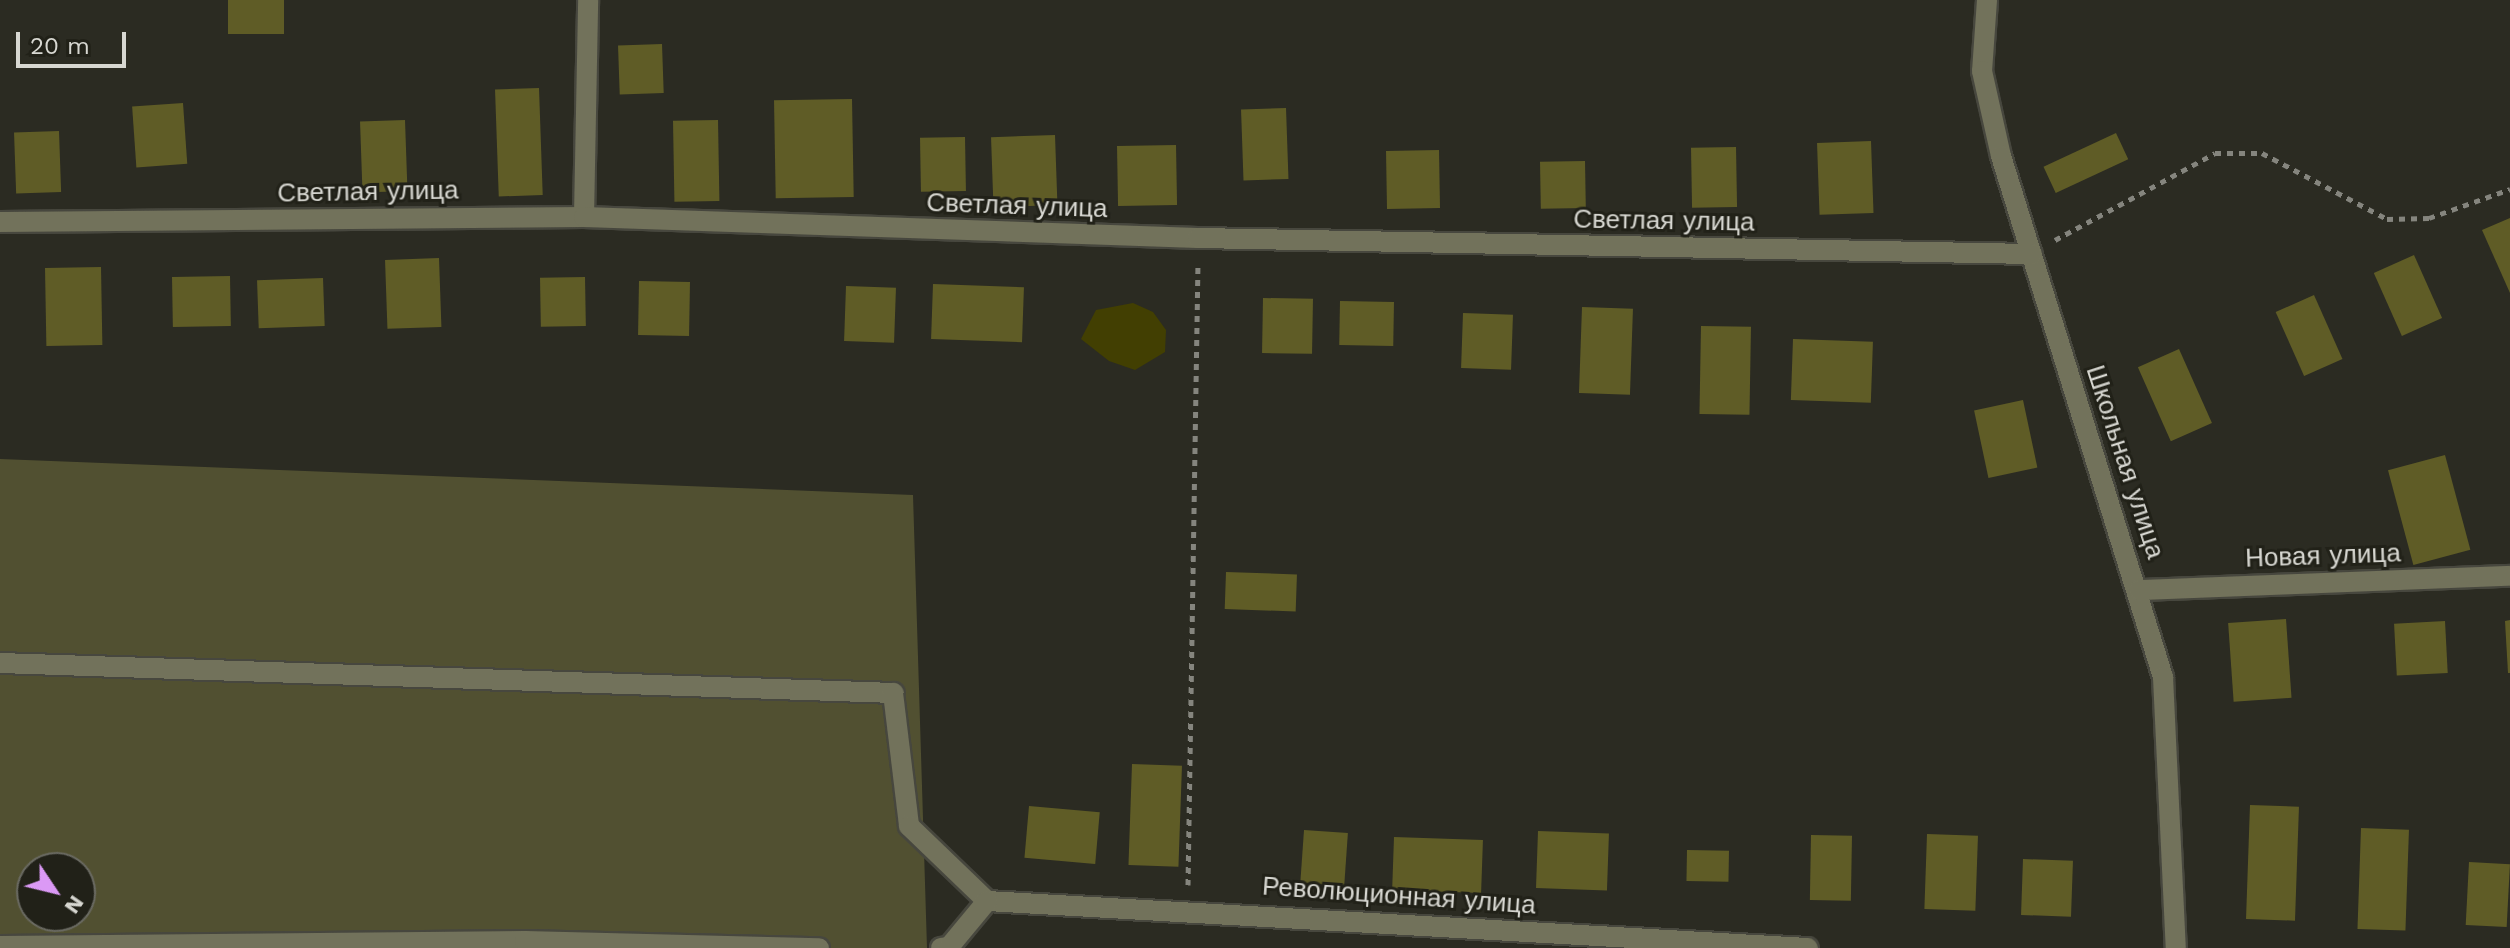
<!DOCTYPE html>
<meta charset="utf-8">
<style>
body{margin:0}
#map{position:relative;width:2510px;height:948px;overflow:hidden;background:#2b2b22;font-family:"Work Sans",sans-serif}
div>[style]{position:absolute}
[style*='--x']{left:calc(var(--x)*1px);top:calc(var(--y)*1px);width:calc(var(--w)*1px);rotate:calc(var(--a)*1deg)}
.green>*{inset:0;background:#515031}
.water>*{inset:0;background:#423f02}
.building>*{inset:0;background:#5f5c26;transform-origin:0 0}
.path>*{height:5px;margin-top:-2.5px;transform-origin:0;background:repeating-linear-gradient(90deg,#85857e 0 6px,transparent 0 12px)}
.roads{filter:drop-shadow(2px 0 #47473e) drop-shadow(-2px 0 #47473e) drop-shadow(0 2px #47473e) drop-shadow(0 -2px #47473e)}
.minor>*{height:20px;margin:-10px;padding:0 10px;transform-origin:10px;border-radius:10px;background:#72725b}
span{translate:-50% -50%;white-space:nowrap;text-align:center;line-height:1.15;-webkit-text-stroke:6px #212118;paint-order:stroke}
.street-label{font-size:26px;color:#d7d7d1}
.north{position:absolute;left:16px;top:852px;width:80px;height:80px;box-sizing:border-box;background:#212118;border:2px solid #6a6a62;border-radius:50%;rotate:125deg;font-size:22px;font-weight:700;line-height:32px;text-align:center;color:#d7d7d1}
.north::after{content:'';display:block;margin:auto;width:28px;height:36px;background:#db99f5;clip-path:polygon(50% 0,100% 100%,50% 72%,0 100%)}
.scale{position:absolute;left:16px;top:32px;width:110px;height:36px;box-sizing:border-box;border:4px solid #d7d7d1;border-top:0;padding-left:10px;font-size:24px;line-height:28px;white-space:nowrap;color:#d7d7d1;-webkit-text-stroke:6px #212118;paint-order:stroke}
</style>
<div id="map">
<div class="green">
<div style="clip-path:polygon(evenodd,0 459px,913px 495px,927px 948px,0 948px,0 459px,32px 868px,80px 868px,80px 916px,32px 916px,32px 868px)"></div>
</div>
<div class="water">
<div style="clip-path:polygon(1133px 303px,1153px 312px,1166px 330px,1165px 352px,1135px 370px,1109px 361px,1081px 339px,1096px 310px)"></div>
</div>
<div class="building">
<div style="left:228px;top:0;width:56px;height:34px"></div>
<div style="left:662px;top:44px;width:49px;height:44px;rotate:88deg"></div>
<div style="left:539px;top:88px;width:107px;height:44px;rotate:88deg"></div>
<div style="left:852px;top:99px;width:98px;height:78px;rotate:89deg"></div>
<div style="left:183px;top:103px;width:61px;height:51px;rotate:86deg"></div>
<div style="left:1286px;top:108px;width:71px;height:45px;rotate:88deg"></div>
<div style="left:405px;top:120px;width:71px;height:45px;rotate:88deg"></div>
<div style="left:718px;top:120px;width:81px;height:45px;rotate:89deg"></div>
<div style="left:59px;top:131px;width:61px;height:45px;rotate:88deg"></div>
<div style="left:2116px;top:133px;width:29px;height:80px;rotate:65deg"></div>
<div style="left:1055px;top:135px;width:70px;height:64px;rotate:88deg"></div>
<div style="left:965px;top:137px;width:54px;height:45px;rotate:89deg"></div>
<div style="left:1871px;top:141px;width:72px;height:54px;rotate:88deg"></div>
<div style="left:1176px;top:145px;width:60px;height:59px;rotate:89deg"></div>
<div style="left:1736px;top:147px;width:60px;height:45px;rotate:89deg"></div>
<div style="left:1439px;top:150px;width:58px;height:53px;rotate:89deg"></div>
<div style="left:1585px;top:161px;width:47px;height:45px;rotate:89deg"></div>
<div style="clip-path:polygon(2510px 218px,2510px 293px,2482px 230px)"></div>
<div style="left:2414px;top:255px;width:69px;height:44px;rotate:66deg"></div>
<div style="left:439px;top:258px;width:69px;height:54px;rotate:88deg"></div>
<div style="left:101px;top:267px;width:78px;height:56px;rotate:89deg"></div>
<div style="left:230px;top:276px;width:50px;height:58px;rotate:89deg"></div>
<div style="left:585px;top:277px;width:49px;height:45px;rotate:89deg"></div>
<div style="left:323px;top:278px;width:48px;height:66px;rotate:88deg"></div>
<div style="left:639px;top:281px;width:51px;height:54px;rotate:1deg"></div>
<div style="left:933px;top:284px;width:91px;height:55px;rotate:2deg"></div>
<div style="left:846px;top:286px;width:50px;height:55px;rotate:2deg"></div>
<div style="left:2314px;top:295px;width:70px;height:42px;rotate:66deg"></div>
<div style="left:1263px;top:298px;width:50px;height:55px;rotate:1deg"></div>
<div style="left:1340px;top:301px;width:54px;height:44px;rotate:1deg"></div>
<div style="left:1582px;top:307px;width:51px;height:86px;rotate:2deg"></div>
<div style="left:1463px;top:313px;width:50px;height:55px;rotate:2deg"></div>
<div style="left:1701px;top:326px;width:50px;height:88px;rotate:1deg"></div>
<div style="left:1793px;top:339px;width:80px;height:61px;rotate:2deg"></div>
<div style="left:2179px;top:349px;width:81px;height:45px;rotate:66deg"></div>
<div style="left:2023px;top:400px;width:69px;height:50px;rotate:78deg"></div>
<div style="left:2445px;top:455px;width:98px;height:59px;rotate:75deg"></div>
<div style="left:1226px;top:572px;width:71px;height:37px;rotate:2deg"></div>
<div style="left:2286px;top:619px;width:79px;height:58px;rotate:86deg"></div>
<div style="clip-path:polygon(2510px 620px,2510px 673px,2508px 673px,2505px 621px)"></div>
<div style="left:2445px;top:621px;width:52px;height:51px;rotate:87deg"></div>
<div style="left:1132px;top:764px;width:50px;height:101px;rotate:2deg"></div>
<div style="left:2250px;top:805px;width:49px;height:114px;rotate:2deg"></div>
<div style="left:1029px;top:806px;width:71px;height:52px;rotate:5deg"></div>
<div style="left:2361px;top:828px;width:48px;height:101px;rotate:2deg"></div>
<div style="left:1304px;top:830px;width:44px;height:53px;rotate:4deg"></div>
<div style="left:1538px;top:831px;width:71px;height:57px;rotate:2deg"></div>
<div style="left:1927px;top:834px;width:51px;height:75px;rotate:2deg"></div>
<div style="left:1811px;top:835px;width:41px;height:65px;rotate:1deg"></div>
<div style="left:1394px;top:837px;width:89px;height:53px;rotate:2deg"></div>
<div style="left:1687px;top:850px;width:42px;height:31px;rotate:1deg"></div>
<div style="left:2023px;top:859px;width:50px;height:56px;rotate:2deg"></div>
<div style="left:2469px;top:862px;width:41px;height:63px;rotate:3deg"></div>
</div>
<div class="path">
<div style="--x:2055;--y:240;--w:182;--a:-28.5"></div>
<div style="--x:2215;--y:153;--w:47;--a:0"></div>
<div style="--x:2262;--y:153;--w:141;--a:27.8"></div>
<div style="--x:2387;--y:219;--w:42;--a:-1.4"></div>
<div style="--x:2429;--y:218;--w:86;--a:-19.7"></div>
<div style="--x:1188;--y:885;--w:622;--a:-89.08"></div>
</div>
<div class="roads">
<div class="minor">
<div style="--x:1987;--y:0;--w:71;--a:94"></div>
<div style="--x:1982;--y:71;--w:87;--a:77.4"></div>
<div style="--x:2001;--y:156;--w:546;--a:72.73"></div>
<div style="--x:2163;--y:677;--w:271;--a:87.3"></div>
<div style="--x:584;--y:217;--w:217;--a:-88.9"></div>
<div style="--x:0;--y:222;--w:584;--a:-0.49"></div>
<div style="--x:584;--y:217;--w:614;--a:1.96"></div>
<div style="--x:1198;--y:238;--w:834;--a:1.1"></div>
<div style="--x:2139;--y:590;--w:371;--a:-2.2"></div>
<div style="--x:0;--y:663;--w:894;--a:1.92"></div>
<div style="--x:893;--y:693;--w:134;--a:83.1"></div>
<div style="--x:909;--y:826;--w:108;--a:43.9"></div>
<div style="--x:987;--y:901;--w:822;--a:3.28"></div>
<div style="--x:0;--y:946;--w:525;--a:-0.55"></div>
<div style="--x:525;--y:941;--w:294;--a:1.4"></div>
<div style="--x:941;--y:948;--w:8;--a:-7"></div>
<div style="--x:949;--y:947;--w:60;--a:-50.4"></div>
</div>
</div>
<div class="street-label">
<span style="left:368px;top:192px;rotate:-1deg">Светлая улица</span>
<span style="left:1017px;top:206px;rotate:2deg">Светлая улица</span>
<span style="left:1664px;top:221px;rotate:1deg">Светлая улица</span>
<span style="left:2125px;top:462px;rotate:72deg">Школьная улица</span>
<span style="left:2323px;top:556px;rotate:-2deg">Новая улица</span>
<span style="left:1399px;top:896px;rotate:4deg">Революционная улица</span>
</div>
<div class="north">N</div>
<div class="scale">20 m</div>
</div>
